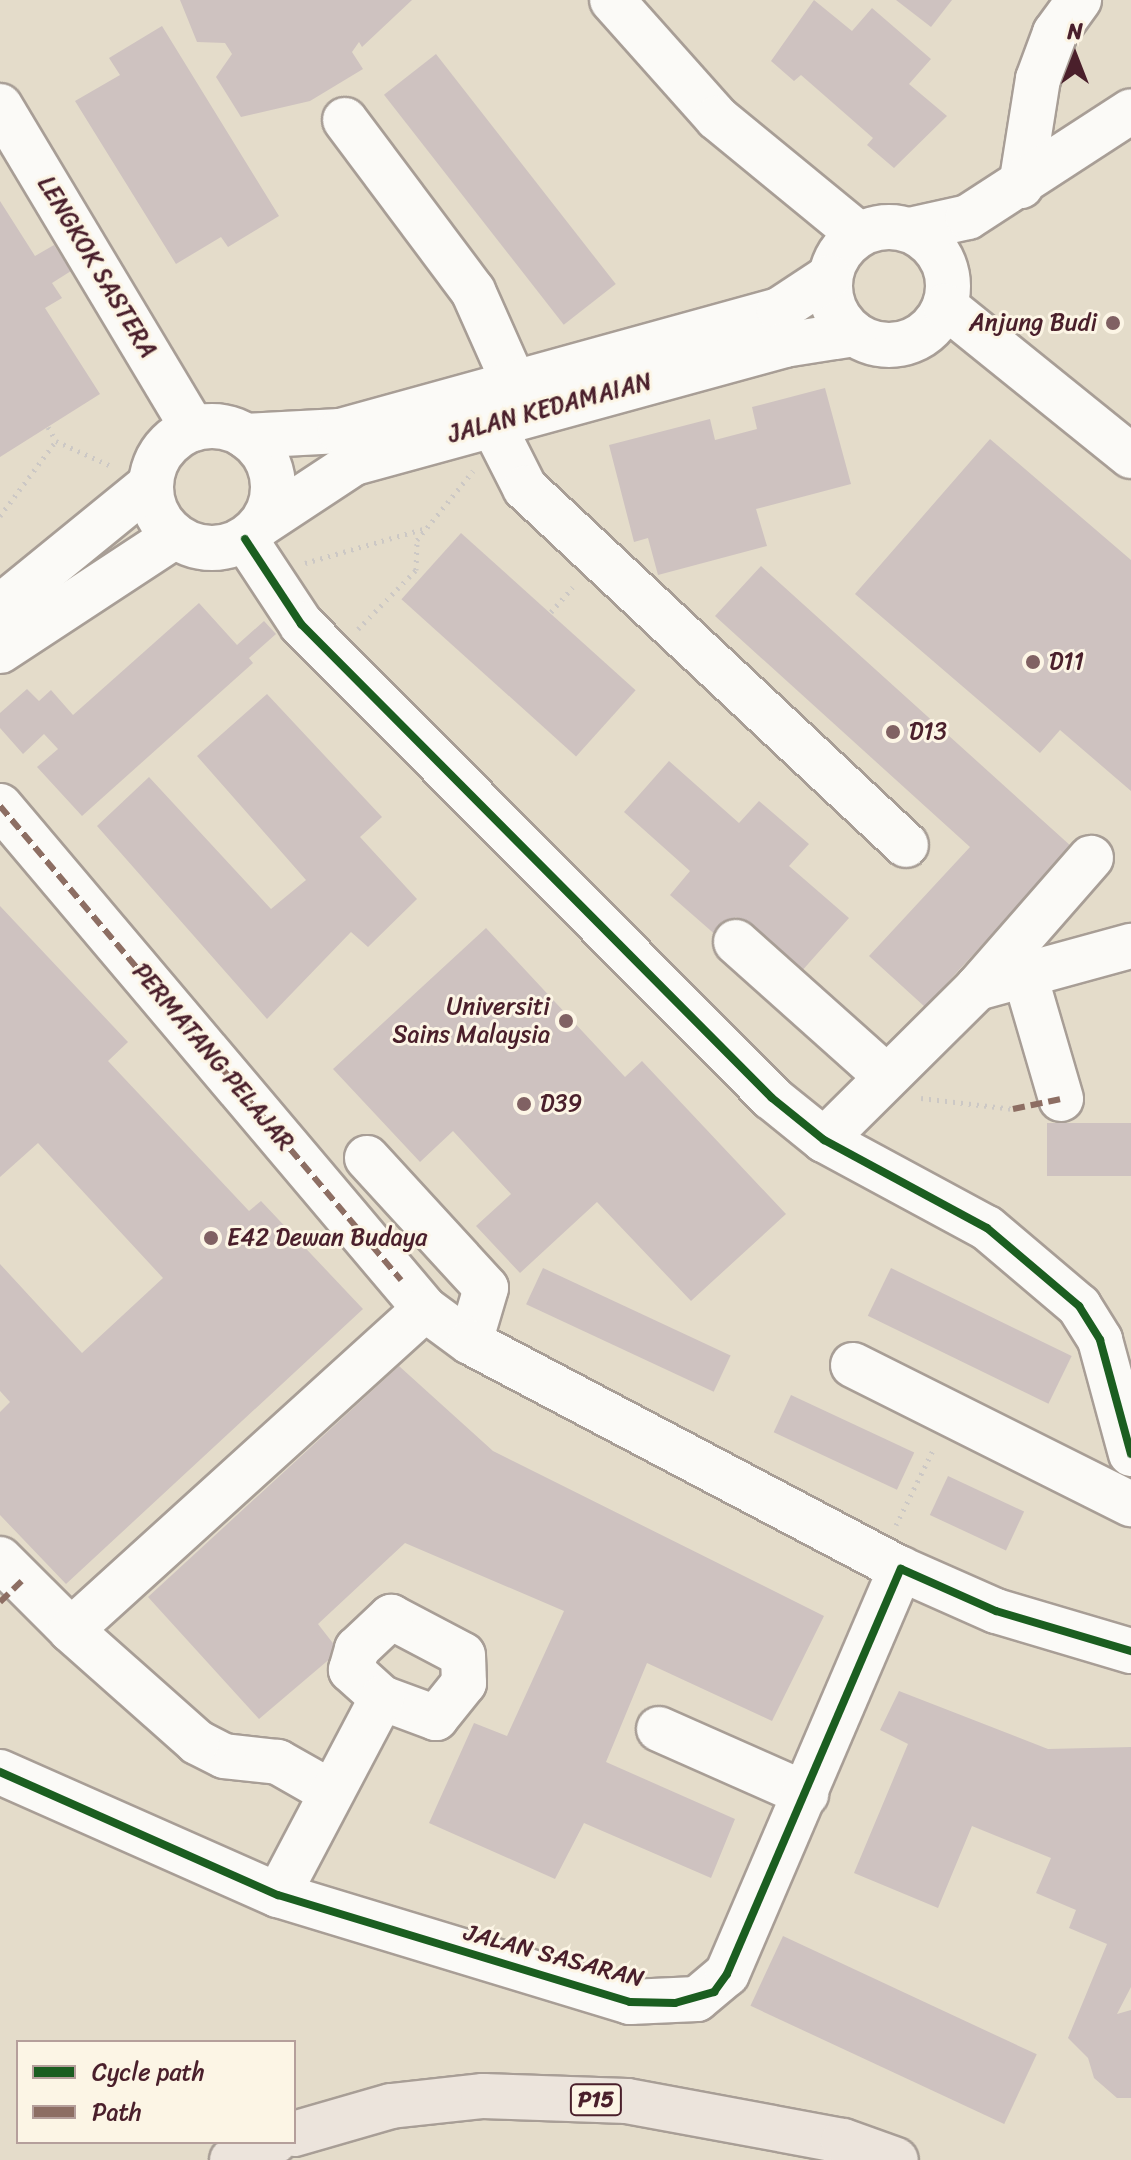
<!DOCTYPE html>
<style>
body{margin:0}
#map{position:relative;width:1131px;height:2160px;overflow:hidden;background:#e4dcca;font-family:Sriracha,sans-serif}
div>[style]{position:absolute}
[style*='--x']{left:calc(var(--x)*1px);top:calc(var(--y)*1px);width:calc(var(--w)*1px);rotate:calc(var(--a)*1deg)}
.building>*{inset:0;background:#cec2c0;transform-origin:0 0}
.path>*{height:5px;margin-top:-2.5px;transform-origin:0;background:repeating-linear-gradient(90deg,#ccc8c5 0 2px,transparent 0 8px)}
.roads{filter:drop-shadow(2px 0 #a89e96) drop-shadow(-2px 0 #a89e96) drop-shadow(0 2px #a89e96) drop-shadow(0 -2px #a89e96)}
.minor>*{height:44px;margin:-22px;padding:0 22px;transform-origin:22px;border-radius:22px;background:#fbfaf7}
.minor>.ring{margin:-22px;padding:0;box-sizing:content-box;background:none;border:44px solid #fbfaf7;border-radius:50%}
.major>*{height:44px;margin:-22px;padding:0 22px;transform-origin:22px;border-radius:22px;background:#ece4dc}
.quiet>*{height:6px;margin-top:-3px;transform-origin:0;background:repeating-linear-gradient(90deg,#8d6e63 0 12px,transparent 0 18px)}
.cycleway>*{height:8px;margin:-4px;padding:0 4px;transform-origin:4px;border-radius:4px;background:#1b5e20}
.dots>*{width:22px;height:22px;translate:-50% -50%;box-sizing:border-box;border:4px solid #fcf5e5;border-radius:50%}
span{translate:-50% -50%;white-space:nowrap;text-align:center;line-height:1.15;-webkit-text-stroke:6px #fcf5e5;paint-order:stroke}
.shield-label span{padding:2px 6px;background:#fcf5e5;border:2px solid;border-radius:6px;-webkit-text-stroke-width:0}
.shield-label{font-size:22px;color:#4a1f2b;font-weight:700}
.street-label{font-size:24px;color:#4a1f2b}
.poi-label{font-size:24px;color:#4a1f2b}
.right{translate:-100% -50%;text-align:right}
.left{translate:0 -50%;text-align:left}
.legend{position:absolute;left:16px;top:2040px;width:280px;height:104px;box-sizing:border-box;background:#fcf5e5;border:2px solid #b59f9b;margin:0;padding:10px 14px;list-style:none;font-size:24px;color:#4a1f2b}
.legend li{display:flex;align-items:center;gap:16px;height:40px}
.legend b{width:40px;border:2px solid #b59f9b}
.north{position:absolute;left:1035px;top:16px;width:80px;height:80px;-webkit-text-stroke:6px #fcf5e5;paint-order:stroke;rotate:0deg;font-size:22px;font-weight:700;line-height:32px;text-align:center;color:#4a1f2b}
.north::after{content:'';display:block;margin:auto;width:28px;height:36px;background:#4a1f2b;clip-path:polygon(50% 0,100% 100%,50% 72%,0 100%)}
</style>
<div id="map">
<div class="building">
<div style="clip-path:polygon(180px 0,412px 0,362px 47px,359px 42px,352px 52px,363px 69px,310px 101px,241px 117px,216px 77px,232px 54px,225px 43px,197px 42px)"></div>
<div style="clip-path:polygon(814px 0,852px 31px,872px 8px,931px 59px,909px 84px,947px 116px,894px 168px,867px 145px,873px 138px,801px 75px,794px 81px,771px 61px)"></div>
<div style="clip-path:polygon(896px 0,952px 0,931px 27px)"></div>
<div style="clip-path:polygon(162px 26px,279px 216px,228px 247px,221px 237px,176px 264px,75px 101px,120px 75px,109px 58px)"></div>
<div style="left:436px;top:54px;width:292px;height:66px;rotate:52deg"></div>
<div style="clip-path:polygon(0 201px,35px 256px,54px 245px,71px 271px,52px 283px,62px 298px,45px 308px,100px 394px,0 457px)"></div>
<div style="clip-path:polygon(825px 388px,851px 484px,756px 509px,767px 546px,658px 575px,648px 538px,634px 542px,609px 445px,710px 419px,715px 440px,757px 429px,752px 407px)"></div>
<div style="clip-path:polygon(990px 439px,1131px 560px,1131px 791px,1060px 730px,1040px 753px,855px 594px)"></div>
<div style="left:461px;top:533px;width:235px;height:89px;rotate:42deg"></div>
<div style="clip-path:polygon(761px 566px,1072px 847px,925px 1007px,869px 956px,970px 847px,715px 616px)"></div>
<div style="clip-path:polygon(199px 603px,237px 645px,264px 621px,276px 634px,249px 658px,253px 663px,82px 816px,37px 767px,58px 749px,44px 734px,23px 754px,0 728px,0 713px,27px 689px,39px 701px,51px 690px,73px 715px)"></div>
<div style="clip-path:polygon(267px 694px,382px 817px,360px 837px,417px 899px,368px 947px,351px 932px,267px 1019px,97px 826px,149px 777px,271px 909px,306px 880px,197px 756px)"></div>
<div style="clip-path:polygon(669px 761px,739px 823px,759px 801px,809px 844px,789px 866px,849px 918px,800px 973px,736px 917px,718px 937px,670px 895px,690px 871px,624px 812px)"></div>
<div style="clip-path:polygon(0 906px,128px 1042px,108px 1061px,249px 1211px,261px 1201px,363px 1309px,66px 1584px,0 1515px,0 1412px,10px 1402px,0 1391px,0 1264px,82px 1353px,163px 1278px,38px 1143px,0 1177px)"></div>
<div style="clip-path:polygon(486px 928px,625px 1077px,642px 1061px,786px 1214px,691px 1301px,597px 1202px,520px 1273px,476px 1226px,511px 1194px,453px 1131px,420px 1162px,333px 1069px)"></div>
<div style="left:1131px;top:1123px;width:53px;height:84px;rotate:90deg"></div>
<div style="left:543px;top:1268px;width:207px;height:40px;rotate:25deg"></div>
<div style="left:891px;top:1268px;width:201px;height:53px;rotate:26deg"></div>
<div style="clip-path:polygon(399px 1366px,493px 1451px,824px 1616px,772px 1721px,647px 1663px,606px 1762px,735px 1819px,711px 1878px,584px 1823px,555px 1879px,429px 1823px,474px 1723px,507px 1736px,564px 1611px,405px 1543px,318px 1624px,339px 1651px,259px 1719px,148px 1597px)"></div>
<div style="left:791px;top:1395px;width:136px;height:41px;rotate:25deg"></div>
<div style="left:948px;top:1476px;width:84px;height:43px;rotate:25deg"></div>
<div style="clip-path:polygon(899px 1691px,1048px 1749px,1131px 1747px,1131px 1987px,1117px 2014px,1131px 2010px,1131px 2098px,1117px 2098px,1094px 2078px,1088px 2058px,1068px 2038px,1107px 1944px,1069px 1928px,1076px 1910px,1036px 1893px,1051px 1858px,972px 1826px,938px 1908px,854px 1873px,908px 1744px,880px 1730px)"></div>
<div style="left:783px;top:1936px;width:280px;height:77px;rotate:25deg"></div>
</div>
<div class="path">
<div style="--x:48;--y:427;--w:16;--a:60"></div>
<div style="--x:0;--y:516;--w:94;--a:-53.3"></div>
<div style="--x:56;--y:441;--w:60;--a:24.4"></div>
<div style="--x:305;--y:563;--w:126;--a:-16.1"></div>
<div style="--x:551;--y:612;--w:33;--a:-49"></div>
<div style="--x:358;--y:629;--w:83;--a:-45.5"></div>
<div style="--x:416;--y:570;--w:30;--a:-88"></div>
<div style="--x:417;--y:540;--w:89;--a:-50.9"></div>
<div style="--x:921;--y:1098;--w:93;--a:6.8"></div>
<div style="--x:896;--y:1525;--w:86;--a:-63.7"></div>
</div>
<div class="roads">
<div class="minor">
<div style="--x:612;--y:0;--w:158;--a:48.3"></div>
<div style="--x:717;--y:118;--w:183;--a:39.4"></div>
<div style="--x:0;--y:106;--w:376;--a:59.1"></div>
<div style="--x:345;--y:120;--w:214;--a:53.2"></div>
<div style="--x:473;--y:291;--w:101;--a:66"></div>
<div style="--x:1021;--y:186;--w:108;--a:-81"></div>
<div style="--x:1038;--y:79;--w:49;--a:-69.7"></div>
<div style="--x:1055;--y:33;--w:41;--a:-54"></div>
<div class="ring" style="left:830px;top:227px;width:74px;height:74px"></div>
<div style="--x:910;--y:230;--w:59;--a:-12.6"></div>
<div style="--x:968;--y:217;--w:194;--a:-33"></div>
<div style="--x:945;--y:306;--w:239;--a:38.9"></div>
<div style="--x:492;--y:423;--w:73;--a:63.1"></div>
<div style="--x:525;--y:488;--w:522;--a:43.14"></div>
<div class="ring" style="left:151px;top:426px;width:78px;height:78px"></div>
<div style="--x:245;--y:436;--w:95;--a:-3"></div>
<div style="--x:340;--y:431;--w:455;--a:-15.4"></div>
<div style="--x:779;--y:310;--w:60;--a:-33.4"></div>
<div style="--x:263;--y:523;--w:109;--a:-33.4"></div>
<div style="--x:354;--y:463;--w:446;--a:-15.3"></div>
<div style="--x:784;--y:345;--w:71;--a:-8.9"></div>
<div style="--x:245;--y:539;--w:102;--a:56.6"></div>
<div style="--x:301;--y:624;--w:668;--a:45.18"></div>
<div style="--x:772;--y:1098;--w:67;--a:38.9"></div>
<div style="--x:824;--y:1140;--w:185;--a:28.4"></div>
<div style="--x:987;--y:1228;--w:121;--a:40.3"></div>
<div style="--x:1079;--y:1306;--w:40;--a:58"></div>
<div style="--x:1100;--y:1340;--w:118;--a:74.8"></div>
<div style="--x:0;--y:607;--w:195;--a:-39.2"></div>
<div style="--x:0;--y:651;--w:209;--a:-33.3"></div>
<div style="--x:0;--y:806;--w:659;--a:49.8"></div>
<div style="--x:736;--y:942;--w:201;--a:41.8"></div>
<div style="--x:1026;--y:979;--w:125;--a:73.7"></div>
<div style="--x:977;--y:988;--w:160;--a:-15.3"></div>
<div style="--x:824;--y:1140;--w:216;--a:-44.8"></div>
<div style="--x:977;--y:988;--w:173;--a:-48.8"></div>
<div style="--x:367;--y:1158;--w:176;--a:47.5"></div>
<div style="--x:486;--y:1288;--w:56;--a:106.5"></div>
<div style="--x:853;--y:1365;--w:311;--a:26.6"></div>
<div style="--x:0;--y:1559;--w:100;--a:45"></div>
<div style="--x:391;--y:1617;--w:81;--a:27.8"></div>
<div style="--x:463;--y:1655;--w:28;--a:88"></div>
<div style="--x:464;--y:1683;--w:45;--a:128.7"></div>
<div style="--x:436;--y:1718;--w:58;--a:-159.7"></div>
<div style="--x:382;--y:1698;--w:42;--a:-137.9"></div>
<div style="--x:351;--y:1670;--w:22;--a:-74"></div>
<div style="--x:357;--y:1649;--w:47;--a:-43.3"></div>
<div style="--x:659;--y:1729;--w:161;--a:23.9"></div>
<div style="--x:0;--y:1772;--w:304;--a:23.9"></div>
<div style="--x:278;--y:1895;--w:368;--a:16.9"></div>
<div style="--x:630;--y:2002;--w:67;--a:-2.6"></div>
<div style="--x:697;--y:1999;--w:39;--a:-40"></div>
<div style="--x:727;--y:1974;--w:441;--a:-66.8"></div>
<div style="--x:329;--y:1791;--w:59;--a:-150.4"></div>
<div style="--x:278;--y:1762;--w:54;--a:-173.7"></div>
<div style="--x:224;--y:1756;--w:30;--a:-153"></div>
<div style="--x:197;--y:1742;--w:169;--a:-138.4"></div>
<div style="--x:71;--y:1630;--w:478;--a:-42.2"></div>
<div style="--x:425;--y:1309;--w:56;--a:36.3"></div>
<div style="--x:470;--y:1342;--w:487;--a:27.8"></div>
<div style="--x:901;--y:1569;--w:104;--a:23.9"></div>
<div style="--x:996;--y:1611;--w:141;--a:16.5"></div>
<div style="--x:278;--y:1895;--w:223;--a:-62.2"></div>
</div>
<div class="major">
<div style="--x:294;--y:2134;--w:101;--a:-16.1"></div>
<div style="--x:391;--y:2106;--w:93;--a:-6.2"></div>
<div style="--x:483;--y:2096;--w:144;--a:2"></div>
<div style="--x:627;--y:2101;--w:220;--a:10.5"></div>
<div style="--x:843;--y:2141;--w:56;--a:19.7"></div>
<div style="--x:232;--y:2160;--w:46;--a:-23.2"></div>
</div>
</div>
<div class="quiet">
<div style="--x:0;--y:806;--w:621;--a:49.77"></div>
<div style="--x:1013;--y:1109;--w:49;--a:-11.8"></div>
<div style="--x:0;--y:1602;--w:30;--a:-44"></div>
</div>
<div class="cycleway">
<div style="--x:245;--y:539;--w:102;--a:56.6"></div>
<div style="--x:301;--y:624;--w:668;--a:45.18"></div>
<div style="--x:772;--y:1098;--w:67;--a:38.9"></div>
<div style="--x:824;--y:1140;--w:185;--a:28.4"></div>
<div style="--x:987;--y:1228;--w:121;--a:40.3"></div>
<div style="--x:1079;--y:1306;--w:40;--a:58"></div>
<div style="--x:1100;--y:1340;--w:118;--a:74.8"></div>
<div style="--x:0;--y:1772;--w:304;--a:23.9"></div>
<div style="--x:278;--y:1895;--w:368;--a:16.9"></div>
<div style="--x:630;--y:2002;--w:45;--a:1.3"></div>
<div style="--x:675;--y:2003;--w:41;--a:-15.8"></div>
<div style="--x:714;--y:1992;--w:22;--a:-54"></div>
<div style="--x:727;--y:1974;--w:441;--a:-66.8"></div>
<div style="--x:901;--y:1569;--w:104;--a:23.9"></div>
<div style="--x:996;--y:1611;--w:141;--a:16.5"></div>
</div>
<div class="dots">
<div style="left:1113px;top:323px;background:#806163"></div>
<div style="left:1033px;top:662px;background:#806163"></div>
<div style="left:893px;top:732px;background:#806163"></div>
<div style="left:566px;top:1021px;background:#806163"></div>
<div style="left:524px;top:1104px;background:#806163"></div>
<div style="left:211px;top:1238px;background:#806163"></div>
</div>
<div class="shield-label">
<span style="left:596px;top:2100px">P15</span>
</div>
<div class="street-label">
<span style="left:97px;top:267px;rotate:59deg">LENGKOK SASTERA</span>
<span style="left:550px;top:408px;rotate:-15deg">JALAN KEDAMAIAN</span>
<span style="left:213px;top:1057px;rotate:50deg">PERMATANG PELAJAR</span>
<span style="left:554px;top:1956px;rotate:15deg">JALAN SASARAN</span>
</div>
<div class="poi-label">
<span class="right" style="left:1097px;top:323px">Anjung Budi</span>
<span class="left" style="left:1049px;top:662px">D11</span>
<span class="left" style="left:909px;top:732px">D13</span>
<span class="right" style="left:550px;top:1021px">Universiti<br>Sains Malaysia</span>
<span class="left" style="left:540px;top:1104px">D39</span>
<span class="left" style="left:227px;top:1238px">E42 Dewan Budaya</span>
</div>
<ul class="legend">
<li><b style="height:10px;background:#1b5e20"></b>Cycle path</li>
<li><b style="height:10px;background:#8d6e63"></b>Path</li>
</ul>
<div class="north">N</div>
</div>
